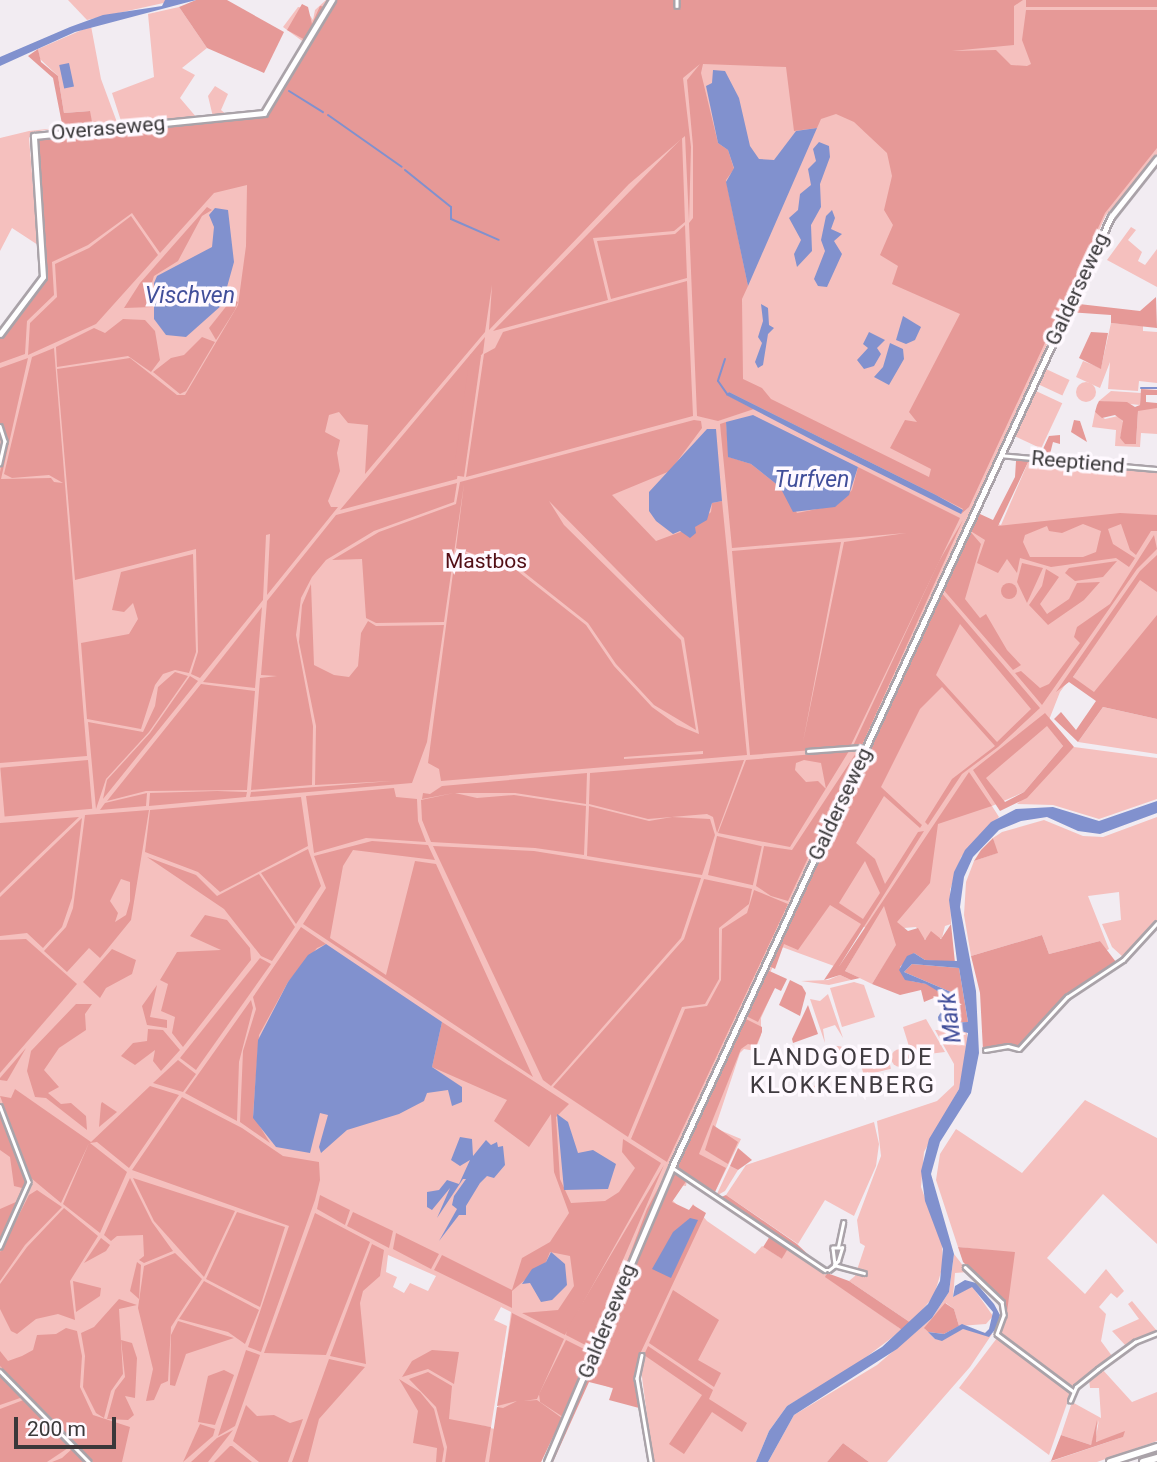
<!DOCTYPE html>
<style>
body{margin:0}
#map{position:relative;width:1157px;height:1462px;overflow:hidden;background:#f2ecf2;font-family:Roboto,sans-serif}
div>[style]{position:absolute}
[style*='--x']{left:calc(var(--x)*1px);top:calc(var(--y)*1px);width:calc(var(--w)*1px);rotate:calc(var(--a)*1deg)}
.green>*{inset:0;background:#f5c0be;transform-origin:0 0}
.round{border-radius:50%}
.forest>*{inset:0;background:#e69997;transform-origin:0 0}
.water>*{inset:0;background:#8191ce;transform-origin:0 0}
.stream>*{height:2px;margin:-1px;padding:0 1px;transform-origin:1px;border-radius:1px;background:#8191ce}
.roads{filter:drop-shadow(2px 0 #aaa3a9) drop-shadow(-2px 0 #aaa3a9) drop-shadow(0 2px #aaa3a9) drop-shadow(0 -2px #aaa3a9)}
.street>*{height:2.5px;margin:-1.25px;padding:0 1.25px;transform-origin:1.25px;border-radius:1.25px;background:#fff}
.secondary>*{height:4.5px;margin:-2.25px;padding:0 2.25px;transform-origin:2.25px;border-radius:2.25px;background:#fff}
.highway>*{height:6px;margin:-3px;padding:0 3px;transform-origin:3px;border-radius:3px;background:#fff}
span{translate:-50% -50%;white-space:nowrap;text-align:center;line-height:1.15;-webkit-text-stroke:7px #fff9ff;paint-order:stroke}
.street-label{font-size:21px;color:#3a383a}
.park-label{font-size:21px;color:#520e15}
.water-label{font-size:23px;color:#414e9a;font-style:italic}
.quarter-label{font-size:24px;color:#403b40;letter-spacing:2px}
.scale{position:absolute;left:14px;top:1417px;width:102px;height:32px;box-sizing:border-box;border:4px solid #3a383a;border-top:0;padding-left:9px;font-size:21px;line-height:24px;white-space:nowrap;color:#3a383a;-webkit-text-stroke:5px #fff9ff;paint-order:stroke}
</style>
<div id="map">
<div class="green">
<div style="clip-path:polygon(68px 0,177px 0,87px 20px)"></div>
<div style="clip-path:polygon(evenodd,326px 0,1157px 0,1157px 160px,1106px 215px,970px 514px,1001px 525px,1029px 460px,1157px 470px,1157px 515px,1153px 515px,1157px 517px,1157px 714px,1092px 693px,1073px 677px,1110px 622px,1060px 692px,1047px 725px,1063px 746px,1024px 792px,992px 806px,999px 817px,961px 857px,950px 890px,951px 924px,945px 926px,942px 938px,923px 939px,916px 927px,892px 929px,897px 945px,872px 984px,845px 971px,869px 930px,861px 925px,834px 966px,782px 947px,770px 973px,773px 991px,761px 1018px,761px 1035px,755px 1051px,744px 1049px,740px 1053px,715px 1128px,741px 1139px,714px 1194px,687px 1180px,686px 1186px,679px 1185px,672px 1200px,687px 1214px,693px 1204px,707px 1221px,755px 1254px,762px 1246px,781px 1258px,789px 1248px,902px 1330px,853px 1367px,787px 1406px,769px 1431px,756px 1462px,653px 1462px,639px 1354px,632px 1370px,639px 1406px,612px 1400px,614px 1389px,581px 1377px,541px 1462px,0 1462px,0 337px,42px 280px,34px 138px,262px 120px,305px 43px,283px 27px,298px 7px,305px 8px,313px 20px,315px 10px,326px 0,388px 1255px,436px 1276px,428px 1291px,410px 1283px,404px 1293px,393px 1287px,397px 1277px,386px 1272px,388px 1255px,326px 0,501px 1307px,511px 1312px,495px 1429px,470px 1424px,491px 1427px,507px 1326px,494px 1320px,501px 1307px)"></div>
<div style="clip-path:polygon(179px 7px,207px 48px,182px 68px,195px 75px,180px 98px,197px 118px,122px 124px,112px 93px,154px 77px,148px 14px)"></div>
<div style="clip-path:polygon(91px 26px,101px 79px,118px 125px,93px 127px,89px 111px,64px 113px,58px 76px,40px 59px,38px 49px)"></div>
<div style="clip-path:polygon(215px 86px,228px 94px,221px 110px,228px 116px,213px 117px,208px 96px)"></div>
<div style="clip-path:polygon(56px 128px,34px 132px,29px 138px,38px 245px,12px 228px,0 251px,0 138px,29px 131px)"></div>
<div style="clip-path:polygon(1131px 227px,1136px 230px,1128px 240px,1142px 252px,1138px 261px,1145px 265px,1157px 249px,1157px 287px,1107px 260px)"></div>
<div style="clip-path:polygon(1111px 323px,1143px 326px,1143px 331px,1157px 332px,1157px 383px,1139px 381px,1138px 391px,1108px 389px,1110px 362px,1100px 388px,1076px 377px,1083px 361px,1101px 368px)"></div>
<div style="left:1046px;top:369px;width:26px;height:17px;rotate:25deg"></div>
<div class="round" style="left:1076px;top:382px;width:20px;height:20px"></div>
<div style="left:1036px;top:391px;width:29px;height:50px;rotate:25deg"></div>
<div style="clip-path:polygon(1111px 391px,1141px 393px,1140px 405px,1099px 401px)"></div>
<div style="clip-path:polygon(1143px 407px,1157px 408px,1157px 434px,1141px 433px,1140px 447px,1115px 446px,1116px 430px,1092px 427px,1095px 412px,1105px 419px,1118px 416px,1124px 423px,1120px 438px,1136px 444px,1138px 411px)"></div>
<div style="clip-path:polygon(1103px 707px,1157px 719px,1157px 754px,1078px 742px)"></div>
<div style="clip-path:polygon(1074px 747px,1157px 758px,1157px 799px,1099px 819px,1053px 805px,1017px 804px)"></div>
<div style="clip-path:polygon(1157px 817px,1157px 920px,1123px 957px,1112px 947px,1102px 924px,1121px 920px,1119px 892px,1088px 896px,1109px 949px,1104px 952px,1100px 941px,1049px 954px,1042px 935px,971px 956px,964px 915px,966px 882px,974px 861px,997px 853px,993px 838px,1002px 832px,1044px 820px,1083px 836px,1103px 837px)"></div>
<div style="clip-path:polygon(840px 975px,851px 980px,829px 985px,801px 981px,828px 980px)"></div>
<div style="clip-path:polygon(854px 982px,864px 985px,875px 1017px,842px 1027px,830px 988px)"></div>
<div style="clip-path:polygon(828px 994px,843px 1038px,835px 1025px,823px 1029px,825px 1043px,810px 999px,820px 1001px)"></div>
<div style="clip-path:polygon(926px 1019px,945px 1052px,912px 1056px,903px 1027px)"></div>
<div style="clip-path:polygon(935px 1030px,966px 1030px,969px 1043px,959px 1089px,924px 1152px,921px 1187px,942px 1243px,943px 1265px,934px 1296px,911px 1323px,849px 1281px,855px 1276px,865px 1246px,860px 1243px,857px 1220px,881px 1156px,877px 1121px,937px 1101px,954px 1085px,954px 1064px)"></div>
<div class="round" style="left:830px;top:1046px;width:16px;height:16px"></div>
<div class="round" style="left:891px;top:1049px;width:18px;height:18px"></div>
<div style="left:889px;top:1061px;width:8px;height:28px;rotate:76deg"></div>
<div style="left:827px;top:1081px;width:9px;height:21px;rotate:69deg"></div>
<div style="clip-path:polygon(1085px 1100px,1157px 1138px,1157px 1244px,1103px 1194px,1047px 1258px,1085px 1294px,1106px 1269px,1124px 1291px,1117px 1298px,1111px 1293px,1099px 1307px,1106px 1314px,1101px 1341px,1112px 1356px,1072px 1387px,1001px 1335px,1014px 1253px,958px 1247px,936px 1180px,940px 1154px,956px 1129px,1022px 1173px)"></div>
<div style="clip-path:polygon(874px 1122px,879px 1144px,876px 1166px,854px 1216px,825px 1200px,798px 1244px,726px 1195px,746px 1165px)"></div>
<div style="clip-path:polygon(730px 1166px,738px 1170px,725px 1191px,716px 1196px)"></div>
<div style="clip-path:polygon(954px 1254px,968px 1272px,955px 1273px,953px 1297px,972px 1286px,993px 1316px,986px 1324px,959px 1326px,954px 1309px,946px 1303px,925px 1329px,935px 1339px,963px 1329px,992px 1334px,970px 1367px,887px 1462px,869px 1462px,843px 1443px,827px 1462px,768px 1462px,794px 1415px,877px 1365px,932px 1318px,949px 1292px)"></div>
<div style="clip-path:polygon(1132px 1301px,1157px 1331px,1126px 1346px,1112px 1331px,1139px 1319px,1128px 1304px)"></div>
<div style="clip-path:polygon(997px 1338px,1071px 1392px,1049px 1455px,959px 1388px)"></div>
<div style="clip-path:polygon(1102px 1369px,1132px 1402px,1157px 1392px,1157px 1441px,1097px 1462px,1049px 1462px,1123px 1437px,1095px 1442px,1099px 1420px,1091px 1445px,1061px 1435px,1072px 1402px,1101px 1418px,1099px 1388px,1090px 1388px,1089px 1379px)"></div>
</div>
<div class="forest">
<div style="clip-path:polygon(196px 0,227px 0,284px 32px,264px 73px,207px 48px,179px 7px)"></div>
<div style="clip-path:polygon(evenodd,329px 0,1023px 0,1014px 6px,1014px 45px,952px 51px,996px 50px,1011px 65px,1027px 66px,1031px 64px,1022px 40px,1026px 10px,1157px 10px,1157px 148px,1105px 213px,969px 507px,961px 514px,963px 509px,936px 495px,729px 392px,727px 395px,754px 409px,718px 421px,697px 416px,689px 223px,693px 218px,693px 146px,687px 80px,700px 64px,683px 78px,691px 147px,689px 221px,685px 136px,629px 184px,489px 330px,492px 285px,485px 332px,365px 474px,368px 425px,348px 423px,339px 412px,329px 415px,325px 432px,340px 440px,337px 453px,340px 471px,328px 501px,331px 507px,338px 507px,267px 595px,270px 534px,266px 535px,263px 600px,200px 678px,191px 674px,198px 652px,196px 549px,75px 580px,57px 369px,130px 358px,177px 395px,185px 395px,238px 305px,246px 246px,247px 185px,214px 193px,160px 253px,132px 213px,88px 245px,52px 262px,54px 295px,27px 321px,25px 354px,0 363px,0 337px,42px 283px,45px 271px,35px 144px,39px 135px,260px 117px,307px 41px,287px 30px,302px 4px,308px 7px,312px 24px,320px 6px,327px 7px,329px 0,703px 64px,786px 67px,794px 131px,817px 128px,821px 119px,836px 114px,854px 122px,887px 153px,892px 176px,884px 210px,893px 225px,880px 255px,898px 266px,892px 284px,960px 314px,909px 412px,917px 422px,905px 420px,890px 448px,931px 469px,929px 477px,771px 399px,762px 388px,743px 379px,742px 299px,748px 286px,726px 180px,734px 169px,728px 150px,718px 143px,701px 73px,703px 64px)"></div>
<div style="left:1026px;top:0;width:131px;height:7px"></div>
<div style="clip-path:polygon(38px 49px,41px 62px,58px 76px,64px 113px,90px 111px,93px 127px,63px 129px,53px 78px,28px 56px)"></div>
<div style="clip-path:polygon(682px 138px,685px 222px,674px 231px,593px 238px,608px 300px,493px 331px)"></div>
<div style="clip-path:polygon(207px 207px,212px 210px,202px 216px,178px 261px,154px 276px,150px 289px,153px 307px,124px 308px,140px 283px)"></div>
<div style="clip-path:polygon(131px 216px,158px 255px,96px 324px,28px 355px,30px 323px,57px 297px,55px 264px,89px 248px)"></div>
<div style="clip-path:polygon(685px 225px,687px 278px,611px 299px,597px 241px,675px 234px)"></div>
<div style="clip-path:polygon(1091px 262px,1096px 265px,1079px 304px,1140px 311px,1156px 297px,1157px 328px,1111px 323px,1111px 315px,1068px 312px)"></div>
<div style="clip-path:polygon(687px 281px,693px 416px,466px 477px,484px 354px,495px 348px,503px 332px)"></div>
<div style="clip-path:polygon(232px 299px,238px 302px,235px 310px,216px 340px,209px 328px)"></div>
<div style="clip-path:polygon(123px 319px,145px 320px,155px 331px,160px 360px,151px 372px,128px 356px,57px 367px,56px 347px,94px 328px,105px 333px)"></div>
<div style="clip-path:polygon(1091px 332px,1108px 333px,1101px 369px,1079px 358px)"></div>
<div style="clip-path:polygon(202px 337px,215px 342px,186px 391px,180px 394px,153px 372px,171px 358px,184px 355px)"></div>
<div style="clip-path:polygon(485px 337px,483px 353px,473px 365px,457px 479px,340px 510px)"></div>
<div style="clip-path:polygon(54px 348px,87px 756px,0 763px,0 472px,7px 439px,0 423px,0 368px,28px 358px,1px 479px,51px 478px,54px 482px,63px 483px,49px 475px,12px 478px,4px 474px,32px 357px)"></div>
<div style="left:481px;top:356px;width:122px;height:11px;rotate:98deg"></div>
<div style="clip-path:polygon(1141px 389px,1157px 390px,1157px 395px,1146px 395px,1146px 402px,1157px 403px,1157px 408px,1138px 411px,1136px 444px,1125px 444px,1120px 438px,1123px 421px,1115px 415px,1102px 418px,1095px 412px,1097px 405px,1099px 401px,1127px 402px,1135px 407px,1140px 405px)"></div>
<div style="clip-path:polygon(evenodd,694px 420px,701px 421px,702px 428px,670px 471px,612px 495px,656px 541px,694px 527px,711px 512px,712px 503px,722px 501px,747px 755px,441px 781px,439px 769px,428px 763px,456px 550px,515px 569px,586px 625px,614px 666px,652px 707px,677px 725px,699px 734px,684px 638px,549px 501px,564px 525px,681px 640px,696px 730px,654px 705px,616px 664px,588px 623px,521px 570px,456px 548px,464px 484px,444px 622px,376px 623px,366px 618px,362px 559px,332px 560px,379px 532px,456px 504px,460px 482px,694px 420px,703px 751px,703px 754px,624px 759px,624px 757px,703px 751px)"></div>
<div style="clip-path:polygon(1074px 420px,1080px 421px,1087px 442px,1071px 432px)"></div>
<div style="clip-path:polygon(726px 422px,729px 457px,751px 464px,780px 487px,797px 513px,837px 505px,852px 490px,858px 467px,960px 518px,850px 747px,750px 755px,732px 551px,841px 542px,803px 742px,844px 542px,906px 533px,732px 548px,720px 424px)"></div>
<div style="clip-path:polygon(1060px 435px,1060px 444px,1053px 442px,1049px 458px,1035px 457px,1037px 447px,1043px 449px,1049px 436px)"></div>
<div style="clip-path:polygon(evenodd,1029px 460px,998px 526px,1120px 513px,1157px 515px,1157px 531px,1151px 531px,1136px 555px,1130px 550px,1121px 524px,1108px 529px,1113px 544px,1135px 558px,1129px 567px,1116px 558px,1051px 567px,1020px 558px,1017px 573px,1007px 559px,998px 573px,977px 563px,985px 540px,969px 530px,981px 544px,965px 599px,980px 618px,986px 614px,1007px 650px,1021px 665px,1013px 670px,941px 587px,999px 464px,980px 514px,993px 520px,1015px 477px,1016px 461px,1029px 460px,1083px 524px,1101px 531px,1096px 552px,1083px 557px,1030px 557px,1023px 542px,1025px 535px,1047px 526px,1049px 531px,1062px 533px,1083px 524px)"></div>
<div style="clip-path:polygon(457px 483px,454px 502px,374px 531px,326px 560px,312px 577px,301px 598px,296px 635px,313px 726px,312px 785px,251px 790px,260px 678px,277px 676px,261px 675px,267px 601px,336px 515px)"></div>
<div style="clip-path:polygon(963px 520px,862px 745px,853px 746px,938px 563px)"></div>
<div style="clip-path:polygon(1154px 535px,1157px 549px,1137px 569px,1042px 705px,1015px 673px,1021px 671px,1040px 688px,1049px 684px,1080px 643px,1074px 637px,1077px 627px,1110px 604px)"></div>
<div style="clip-path:polygon(193px 554px,196px 652px,189px 673px,175px 670px,163px 674px,155px 685px,141px 729px,87px 719px,81px 643px,129px 634px,138px 619px,133px 603px,124px 612px,112px 610px,121px 572px)"></div>
<div style="clip-path:polygon(1157px 555px,1157px 592px,1140px 580px,1073px 677px,1094px 692px,1157px 615px,1157px 719px,1103px 707px,1078px 742px,1054px 719px,1061px 712px,1076px 730px,1096px 701px,1069px 682px,1056px 692px,1140px 571px)"></div>
<div style="clip-path:polygon(1117px 561px,1103px 577px,1075px 581px,1065px 573px,1069px 568px)"></div>
<div style="clip-path:polygon(1022px 563px,1043px 568px,1027px 603px,1017px 582px)"></div>
<div style="clip-path:polygon(1046px 569px,1059px 577px,1040px 604px,1047px 614px,1069px 599px,1077px 583px,1100px 582px,1084px 600px,1048px 625px,1029px 605px,1042px 586px)"></div>
<div class="round" style="left:1001px;top:583px;width:16px;height:16px"></div>
<div style="clip-path:polygon(311px 584px,314px 665px,334px 675px,349px 677px,358px 666px,361px 633px,368px 621px,376px 626px,444px 625px,427px 742px,412px 783px,250px 797px,251px 792px,392px 781px,315px 785px,316px 726px,299px 642px,302px 605px)"></div>
<div style="clip-path:polygon(evenodd,940px 591px,1040px 708px,998px 747px,962px 774px,928px 825px,925px 822px,952px 779px,995px 746px,942px 687px,920px 709px,881px 787px,922px 825px,920px 828px,884px 796px,856px 843px,875px 859px,885px 884px,918px 832px,924px 831px,838px 968px,969px 772px,992px 806px,938px 824px,930px 883px,897px 922px,908px 931px,918px 928px,925px 940px,931px 931px,941px 939px,951px 924px,955px 963px,925px 960px,914px 953px,900px 967px,911px 981px,927px 984px,947px 996px,948px 1004px,936px 997px,924px 1002px,921px 990px,900px 995px,872px 984px,896px 945px,884px 906px,845px 971px,860px 978px,851px 980px,840px 975px,824px 980px,861px 924px,830px 905px,798px 950px,784px 944px,775px 969px,767px 965px,940px 591px,960px 624px,1031px 709px,997px 742px,936px 675px,960px 624px,940px 591px,865px 861px,880px 893px,863px 919px,839px 903px,865px 861px)"></div>
<div style="clip-path:polygon(262px 607px,255px 688px,203px 682px)"></div>
<div style="clip-path:polygon(175px 672px,188px 676px,149px 732px,106px 779px,96px 809px,88px 722px,143px 732px,155px 706px,158px 687px)"></div>
<div style="clip-path:polygon(190px 676px,198px 681px,103px 799px,107px 780px,150px 733px)"></div>
<div style="clip-path:polygon(201px 684px,255px 691px,247px 790px,146px 791px,107px 801px)"></div>
<div style="clip-path:polygon(evenodd,1045px 713px,1074px 747px,1027px 798px,1000px 811px,973px 770px,1045px 713px,1047px 726px,1063px 746px,1024px 792px,1005px 802px,986px 778px,1047px 726px)"></div>
<div style="clip-path:polygon(858px 750px,788px 901px,771px 896px,756px 886px,764px 846px,792px 850px)"></div>
<div style="clip-path:polygon(evenodd,849px 751px,790px 847px,718px 833px,746px 760px,849px 751px,804px 760px,821px 763px,826px 789px,818px 781px,806px 782px,795px 770px,796px 763px,804px 760px)"></div>
<div style="left:88px;top:760px;width:49px;height:88px;rotate:85deg"></div>
<div style="clip-path:polygon(744px 760px,717px 833px,713px 817px,707px 814px,648px 819px,589px 804px,590px 773px)"></div>
<div style="clip-path:polygon(587px 773px,586px 804px,515px 793px,455px 793px,477px 798px,514px 795px,586px 806px,584px 855px,535px 848px,431px 842px,422px 820px,421px 800px,454px 793px,422px 799px,423px 793px,430px 794px,442px 786px)"></div>
<div style="clip-path:polygon(394px 788px,396px 797px,417px 799px,418px 821px,426px 842px,366px 838px,314px 853px,306px 796px)"></div>
<div style="clip-path:polygon(217px 791px,247px 792px,246px 797px,149px 806px,150px 793px)"></div>
<div style="clip-path:polygon(147px 793px,146px 806px,100px 810px,105px 803px)"></div>
<div style="clip-path:polygon(301px 797px,308px 846px,220px 892px,198px 872px,145px 852px,150px 810px)"></div>
<div style="clip-path:polygon(589px 806px,649px 821px,672px 817px,710px 819px,715px 835px,702px 875px,587px 856px)"></div>
<div style="clip-path:polygon(evenodd,149px 810px,131px 920px,100px 958px,89px 948px,67px 972px,44px 951px,66px 927px,73px 908px,85px 815px,149px 810px,121px 879px,130px 882px,130px 901px,126px 915px,115px 922px,118px 913px,110px 901px,121px 879px)"></div>
<div style="clip-path:polygon(79px 817px,38px 856px,0 893px,0 823px)"></div>
<div style="clip-path:polygon(82px 818px,72px 898px,62px 927px,43px 948px,27px 933px,0 936px,0 897px)"></div>
<div style="left:717px;top:836px;width:46px;height:40px;rotate:13deg"></div>
<div style="clip-path:polygon(993px 838px,998px 853px,974px 861px,981px 850px)"></div>
<div style="clip-path:polygon(372px 841px,428px 845px,435px 860px,353px 850px,343px 866px,330px 938px,386px 975px,415px 861px,436px 864px,533px 1077px,303px 924px,326px 888px,314px 856px)"></div>
<div style="clip-path:polygon(433px 846px,534px 851px,701px 878px,681px 938px,551px 1086px,543px 1080px)"></div>
<div style="clip-path:polygon(308px 849px,321px 886px,296px 924px,261px 873px)"></div>
<div style="clip-path:polygon(147px 857px,196px 875px,217px 896px,259px 874px,295px 927px,272px 961px,261px 956px,224px 909px)"></div>
<div style="clip-path:polygon(704px 879px,752px 889px,749px 904px,719px 928px,719px 979px,705px 1004px,682px 1007px,628px 1137px,553px 1087px,684px 939px)"></div>
<div style="clip-path:polygon(754px 890px,788px 904px,667px 1162px,631px 1139px,685px 1009px,707px 1006px,721px 980px,722px 929px,747px 913px)"></div>
<div style="clip-path:polygon(205px 915px,227px 920px,250px 948px,251px 960px,183px 1047px,172px 1033px,175px 1017px,161px 1011px,168px 984px,160px 980px,177px 952px,221px 950px,190px 936px)"></div>
<div style="clip-path:polygon(301px 927px,326px 944px,317px 948px,288px 982px,259px 1035px,253px 1115px,270px 1143px,240px 1122px,243px 1051px,256px 1009px,253px 997px)"></div>
<div style="clip-path:polygon(1042px 935px,1049px 954px,1100px 941px,1116px 962px,1068px 993px,1020px 1046px,983px 1050px,980px 993px,971px 956px)"></div>
<div style="clip-path:polygon(26px 939px,77px 984px,0 1073px,0 940px)"></div>
<div style="clip-path:polygon(112px 949px,136px 960px,132px 974px,106px 988px,100px 998px,83px 982px)"></div>
<div style="clip-path:polygon(260px 958px,271px 964px,196px 1070px,180px 1058px)"></div>
<div style="clip-path:polygon(912px 964px,959px 968px,968px 1022px,946px 1023px,958px 995px,904px 972px)"></div>
<div style="clip-path:polygon(765px 969px,787px 979px,781px 991px,775px 988px,758px 1022px,744px 1015px)"></div>
<div style="clip-path:polygon(790px 980px,802px 986px,806px 993px,800px 1016px,779px 1005px)"></div>
<div style="clip-path:polygon(157px 985px,150px 1017px,167px 1020px,167px 1028px,147px 1025px,142px 1006px)"></div>
<div style="clip-path:polygon(251px 1000px,253px 1008px,239px 1062px,237px 1121px,185px 1093px)"></div>
<div style="clip-path:polygon(76px 1004px,92px 1004px,85px 1014px,86px 1030px,59px 1048px,44px 1070px,59px 1087px,48px 1093px,61px 1104px,71px 1103px,86px 1116px,87px 1130px,46px 1098px,35px 1097px,27px 1071px,31px 1051px)"></div>
<div style="clip-path:polygon(808px 1005px,818px 1034px,793px 1043px,792px 1039px)"></div>
<div style="clip-path:polygon(742px 1017px,762px 1027px,762px 1032px,756px 1046px,748px 1044px,741px 1049px,699px 1154px,726px 1168px,714px 1194px,674px 1166px)"></div>
<div style="clip-path:polygon(442px 1022px,569px 1104px,556px 1117px,560px 1179px,571px 1203px,605px 1201px,619px 1192px,635px 1168px,622px 1152px,623px 1139px,661px 1163px,565px 1335px,522px 1313px,558px 1310px,574px 1286px,570px 1256px,550px 1252px,546px 1262px,512px 1291px,512px 1308px,434px 1270px,442px 1255px,512px 1290px,522px 1258px,550px 1242px,569px 1213px,554px 1172px,551px 1114px,529px 1147px,494px 1121px,507px 1100px,432px 1067px)"></div>
<div style="clip-path:polygon(148px 1029px,163px 1030px,180px 1050px,161px 1071px,153px 1061px,155px 1050px,135px 1065px,121px 1056px,133px 1043px,147px 1041px)"></div>
<div style="clip-path:polygon(26px 1048px,7px 1081px,0 1080px,0 1078px)"></div>
<div style="clip-path:polygon(178px 1060px,196px 1074px,183px 1092px,153px 1083px)"></div>
<div style="clip-path:polygon(150px 1086px,179px 1095px,129px 1168px,97px 1142px,90px 1143px,127px 1172px,100px 1233px,63px 1204px,89px 1143px,61px 1203px,31px 1178px,0 1096px,11px 1098px,15px 1089px,91px 1142px)"></div>
<div style="clip-path:polygon(182px 1097px,242px 1128px,283px 1156px,319px 1162px,320px 1180px,315px 1200px,261px 1352px,248px 1347px,289px 1226px,132px 1170px)"></div>
<div style="clip-path:polygon(102px 1102px,117px 1112px,99px 1127px,101px 1104px)"></div>
<div style="clip-path:polygon(0 1112px,28px 1182px,0 1246px,0 1209px,16px 1202px,22px 1188px,14px 1186px,10px 1157px,0 1150px)"></div>
<div style="clip-path:polygon(713px 1125px,738px 1142px,728px 1164px,705px 1150px)"></div>
<div style="clip-path:polygon(738px 1148px,752px 1160px,738px 1170px,730px 1166px)"></div>
<div style="clip-path:polygon(664px 1165px,616px 1276px,591px 1348px,566px 1335px,567px 1329px)"></div>
<div style="clip-path:polygon(669px 1168px,619px 1283px,647px 1209px)"></div>
<div style="clip-path:polygon(672px 1170px,687px 1180px,672px 1202px,689px 1210px,693px 1205px,706px 1213px,640px 1354px,635px 1377px,639px 1408px,609px 1400px,613px 1388px,589px 1382px,553px 1462px,549px 1462px)"></div>
<div style="clip-path:polygon(130px 1178px,152px 1222px,173px 1251px,144px 1263px,139px 1260px,144px 1256px,143px 1235px,117px 1236px,111px 1241px,104px 1235px)"></div>
<div style="clip-path:polygon(133px 1178px,235px 1211px,204px 1277px,154px 1221px)"></div>
<div style="clip-path:polygon(37px 1190px,62px 1207px,25px 1245px,0 1281px,0 1252px,29px 1195px)"></div>
<div style="clip-path:polygon(320px 1195px,350px 1210px,345px 1225px,317px 1209px)"></div>
<div style="clip-path:polygon(726px 1195px,797px 1244px,815px 1261px,719px 1198px)"></div>
<div style="clip-path:polygon(64px 1208px,98px 1236px,70px 1281px,75px 1320px,58px 1314px,36px 1319px,17px 1334px,11px 1331px,0 1309px,0 1284px,27px 1247px)"></div>
<div style="clip-path:polygon(237px 1212px,285px 1227px,260px 1307px,206px 1279px)"></div>
<div style="clip-path:polygon(353px 1212px,393px 1231px,389px 1248px,347px 1226px)"></div>
<div style="clip-path:polygon(315px 1213px,370px 1242px,326px 1355px,264px 1353px)"></div>
<div style="clip-path:polygon(396px 1233px,439px 1254px,431px 1269px,393px 1249px)"></div>
<div style="left:770px;top:1236px;width:22px;height:13px;rotate:32deg"></div>
<div style="clip-path:polygon(101px 1238px,110px 1245px,106px 1251px,84px 1263px)"></div>
<div style="clip-path:polygon(372px 1244px,384px 1250px,380px 1276px,363px 1291px,360px 1303px,366px 1364px,330px 1356px)"></div>
<div style="clip-path:polygon(958px 1247px,1015px 1252px,1007px 1312px,1002px 1301px,963px 1262px)"></div>
<div style="clip-path:polygon(175px 1253px,202px 1279px,171px 1327px,168px 1381px,161px 1384px,154px 1400px,146px 1401px,153px 1369px,138px 1308px,144px 1266px)"></div>
<div style="clip-path:polygon(137px 1262px,141px 1265px,139px 1299px,130px 1291px)"></div>
<div style="clip-path:polygon(827px 1273px,849px 1281px,911px 1323px,902px 1330px,825px 1277px)"></div>
<div style="clip-path:polygon(73px 1281px,101px 1288px,100px 1296px,76px 1312px)"></div>
<div style="clip-path:polygon(204px 1281px,259px 1310px,245px 1344px,228px 1332px,179px 1319px)"></div>
<div style="clip-path:polygon(673px 1290px,719px 1320px,698px 1360px,721px 1373px,714px 1387px,649px 1343px)"></div>
<div style="clip-path:polygon(119px 1299px,137px 1305px,119px 1309px,123px 1374px,111px 1391px,104px 1418px,96px 1413px,83px 1387px,85px 1356px,81px 1333px,94px 1327px)"></div>
<div style="clip-path:polygon(945px 1303px,954px 1309px,959px 1326px,944px 1334px,928px 1332px,924px 1328px)"></div>
<div style="clip-path:polygon(512px 1313px,564px 1339px,537px 1399px,524px 1401px,537px 1400px,562px 1418px,541px 1462px,489px 1462px,497px 1407px,503px 1408px,517px 1401px,497px 1406px)"></div>
<div style="clip-path:polygon(178px 1321px,234px 1338px,186px 1354px,175px 1386px,170px 1385px,171px 1335px)"></div>
<div style="clip-path:polygon(66px 1328px,77px 1331px,82px 1356px,80px 1387px,93px 1415px,130px 1427px,122px 1462px,93px 1462px,0 1366px,0 1351px,8px 1361px,22px 1356px,33px 1350px,37px 1335px,56px 1334px)"></div>
<div style="clip-path:polygon(121px 1340px,132px 1343px,137px 1358px,135px 1398px,125px 1396px,134px 1415px,128px 1420px,107px 1419px,115px 1390px,125px 1377px)"></div>
<div style="clip-path:polygon(566px 1340px,590px 1352px,563px 1417px,540px 1402px,539px 1394px)"></div>
<div style="clip-path:polygon(648px 1346px,713px 1390px,709px 1399px,747px 1423px,742px 1432px,712px 1412px,684px 1454px,669px 1444px,702px 1395px,644px 1355px)"></div>
<div style="clip-path:polygon(246px 1350px,260px 1355px,235px 1426px,218px 1436px)"></div>
<div style="clip-path:polygon(432px 1350px,459px 1352px,454px 1384px,428px 1369px,402px 1377px,412px 1361px)"></div>
<div style="clip-path:polygon(329px 1359px,365px 1367px,319px 1419px,308px 1462px,292px 1462px)"></div>
<div style="clip-path:polygon(224px 1370px,234px 1375px,215px 1425px,198px 1422px,208px 1376px)"></div>
<div style="clip-path:polygon(0 1372px,23px 1397px,0 1405px)"></div>
<div style="clip-path:polygon(428px 1372px,452px 1386px,449px 1419px,491px 1427px,485px 1462px,445px 1462px,447px 1447px,436px 1407px,409px 1379px)"></div>
<div style="clip-path:polygon(399px 1379px,420px 1392px,434px 1409px,444px 1449px,442px 1462px,436px 1462px,437px 1448px,413px 1443px,418px 1411px)"></div>
<div style="clip-path:polygon(26px 1399px,71px 1446px,47px 1462px,0 1462px,0 1409px)"></div>
<div style="clip-path:polygon(246px 1405px,257px 1416px,274px 1415px,290px 1423px,303px 1419px,288px 1462px,259px 1462px,233px 1441px)"></div>
<div style="clip-path:polygon(1097px 1420px,1096px 1442px,1125px 1431px,1123px 1437px,1051px 1461px,1061px 1435px,1091px 1445px)"></div>
<div style="clip-path:polygon(200px 1424px,215px 1429px,213px 1436px,183px 1462px)"></div>
<div style="clip-path:polygon(233px 1430px,208px 1462px,191px 1462px,217px 1438px)"></div>
<div style="clip-path:polygon(843px 1443px,869px 1462px,827px 1462px)"></div>
<div style="clip-path:polygon(230px 1446px,232px 1446px,252px 1462px,214px 1462px)"></div>
<div style="clip-path:polygon(73px 1448px,86px 1462px,52px 1462px,62px 1458px)"></div>
</div>
<div class="water">
<div style="clip-path:polygon(165px 0,196px 0,75px 32px,0 66px,0 57px,70px 27px,103px 15px,162px 6px)"></div>
<div style="left:69px;top:63px;width:24px;height:10px;rotate:78deg"></div>
<div style="clip-path:polygon(713px 70px,725px 71px,739px 98px,750px 146px,759px 159px,774px 160px,796px 131px,817px 128px,748px 286px,726px 182px,734px 168px,728px 150px,718px 143px,706px 86px,712px 83px)"></div>
<div style="clip-path:polygon(819px 142px,829px 146px,830px 157px,820px 184px,821px 207px,811px 225px,812px 251px,797px 267px,794px 254px,801px 240px,789px 218px,798px 210px,800px 194px,811px 185px,808px 169px,816px 161px,813px 149px)"></div>
<div style="clip-path:polygon(215px 208px,228px 210px,234px 262px,222px 305px,186px 337px,166px 335px,154px 319px,154px 283px,157px 276px,212px 247px,214px 227px,209px 215px)"></div>
<div style="clip-path:polygon(832px 210px,835px 218px,831px 229px,842px 234px,834px 241px,842px 254px,827px 287px,818px 286px,814px 279px,825px 251px,821px 240px,826px 216px)"></div>
<div style="clip-path:polygon(761px 304px,768px 308px,769px 325px,774px 328px,768px 334px,763px 365px,758px 368px,755px 362px,762px 343px,758px 337px,763px 321px)"></div>
<div style="clip-path:polygon(903px 316px,921px 327px,915px 340px,906px 344px,896px 340px)"></div>
<div style="clip-path:polygon(869px 332px,885px 340px,877px 348px,881px 354px,874px 366px,864px 369px,857px 360px,868px 348px,863px 344px)"></div>
<div style="clip-path:polygon(890px 343px,903px 349px,904px 359px,889px 385px,874px 377px,883px 367px)"></div>
<div style="clip-path:polygon(729px 392px,936px 495px,963px 510px,961px 514px,822px 445px,726px 395px)"></div>
<div style="clip-path:polygon(753px 415px,858px 467px,849px 495px,835px 507px,793px 512px,780px 487px,751px 464px,728px 457px,726px 422px)"></div>
<div style="clip-path:polygon(707px 429px,716px 429px,722px 501px,712px 503px,707px 520px,695px 527px,696px 533px,690px 538px,680px 531px,673px 534px,656px 521px,649px 511px,649px 492px)"></div>
<div style="clip-path:polygon(evenodd,1157px 801px,1157px 813px,1100px 834px,1078px 831px,1047px 817px,1021px 821px,999px 830px,973px 857px,964px 877px,960px 907px,976px 991px,979px 1053px,971px 1093px,940px 1142px,931px 1174px,954px 1254px,949px 1292px,932px 1318px,897px 1349px,794px 1415px,768px 1462px,756px 1462px,769px 1431px,787px 1406px,882px 1347px,928px 1304px,940px 1281px,943px 1249px,925px 1201px,921px 1171px,929px 1139px,959px 1089px,968px 1033px,939px 1025px,938px 1017px,949px 998px,926px 984px,905px 980px,899px 970px,907px 956px,914px 953px,925px 960px,957px 961px,949px 900px,954px 872px,965px 850px,991px 822px,1016px 809px,1053px 807px,1099px 821px,1157px 801px,912px 964px,959px 968px,968px 1022px,946px 1023px,958px 995px,904px 972px,912px 964px)"></div>
<div style="clip-path:polygon(326px 944px,442px 1022px,432px 1067px,462px 1087px,462px 1102px,452px 1106px,448px 1090px,427px 1093px,424px 1101px,399px 1114px,347px 1130px,321px 1153px,319px 1147px,328px 1115px,320px 1113px,310px 1153px,276px 1147px,253px 1118px,258px 1040px,288px 982px,308px 955px)"></div>
<div style="clip-path:polygon(557px 1114px,568px 1122px,578px 1153px,593px 1150px,616px 1164px,608px 1189px,564px 1190px)"></div>
<div style="clip-path:polygon(460px 1137px,472px 1139px,473px 1156px,486px 1140px,491px 1145px,497px 1142px,498px 1147px,503px 1146px,505px 1165px,494px 1178px,487px 1176px,480px 1183px,466px 1206px,466px 1215px,459px 1215px,439px 1241px,457px 1209px,452px 1205px,454px 1196px,466px 1179px,463px 1179px,437px 1218px,450px 1188px,432px 1210px,427px 1207px,427px 1192px,439px 1190px,447px 1180px,459px 1184px,470px 1160px,460px 1166px,451px 1160px)"></div>
<div style="clip-path:polygon(690px 1218px,698px 1220px,671px 1278px,652px 1269px,673px 1232px)"></div>
<div style="clip-path:polygon(551px 1252px,565px 1264px,567px 1285px,552px 1300px,541px 1302px,530px 1283px,522px 1284px,532px 1269px,546px 1262px)"></div>
<div style="clip-path:polygon(965px 1280px,976px 1283px,994px 1304px,1000px 1315px,998px 1326px,989px 1337px,963px 1329px,942px 1341px,935px 1339px,928px 1332px,944px 1334px,962px 1324px,985px 1333px,989px 1329px,993px 1312px,972px 1287px,953px 1297px,955px 1286px)"></div>
</div>
<div class="stream">
<div style="--x:289;--y:91;--w:40;--a:32"></div>
<div style="--x:328;--y:115;--w:90;--a:35.1"></div>
<div style="--x:405;--y:170;--w:59;--a:38.8"></div>
<div style="--x:451;--y:207;--w:12;--a:90"></div>
<div style="--x:451;--y:219;--w:52;--a:23.6"></div>
<div style="--x:725;--y:359;--w:23;--a:108"></div>
<div style="--x:718;--y:381;--w:16;--a:55"></div>
<div style="--x:1141;--y:388;--w:16;--a:0"></div>
</div>
<div class="roads">
<div class="street">
<div style="--x:677;--y:0;--w:6;--a:90"></div>
<div style="--x:0;--y:426;--w:16;--a:72"></div>
<div style="--x:5;--y:441;--w:23;--a:103"></div>
<div style="--x:1000;--y:455;--w:158;--a:5.1"></div>
<div style="--x:808;--y:751;--w:56;--a:-4.1"></div>
<div style="--x:985;--y:1050;--w:23;--a:-10"></div>
<div style="--x:1008;--y:1046;--w:11;--a:15"></div>
<div style="--x:1019;--y:1049;--w:71;--a:-47.3"></div>
<div style="--x:1067;--y:997;--w:67;--a:-33.5"></div>
<div style="--x:1123;--y:960;--w:50;--a:-47.4"></div>
<div style="--x:0;--y:1106;--w:81;--a:69.1"></div>
<div style="--x:29;--y:1182;--w:71;--a:114"></div>
<div style="--x:673;--y:1168;--w:183;--a:33.9"></div>
<div style="--x:825;--y:1270;--w:4;--a:0"></div>
<div style="--x:829;--y:1270;--w:6;--a:-39"></div>
<div style="--x:834;--y:1266;--w:4;--a:-56"></div>
<div style="--x:836;--y:1263;--w:3;--a:-45"></div>
<div style="--x:838;--y:1261;--w:14;--a:-73"></div>
<div style="--x:842;--y:1248;--w:9;--a:180"></div>
<div style="--x:833;--y:1248;--w:17;--a:83"></div>
<div style="--x:838;--y:1247;--w:25;--a:-78"></div>
<div style="--x:834;--y:1265;--w:31;--a:15"></div>
<div style="--x:965;--y:1267;--w:51;--a:43.4"></div>
<div style="--x:1002;--y:1302;--w:13;--a:81"></div>
<div style="--x:1004;--y:1315;--w:20;--a:110"></div>
<div style="--x:997;--y:1334;--w:95;--a:36.9"></div>
<div style="--x:642;--y:1355;--w:24;--a:102"></div>
<div style="--x:637;--y:1378;--w:85;--a:80.5"></div>
<div style="--x:0;--y:1371;--w:127;--a:45.6"></div>
<div style="--x:1070;--y:1401;--w:15;--a:-67"></div>
<div style="--x:1076;--y:1387;--w:28;--a:-39"></div>
<div style="--x:1098;--y:1369;--w:46;--a:-36.1"></div>
<div style="--x:1135;--y:1342;--w:24;--a:-22"></div>
</div>
<div class="secondary">
<div style="--x:0;--y:334;--w:71;--a:-53"></div>
<div style="--x:43;--y:277;--w:141;--a:-93.7"></div>
<div style="--x:34;--y:136;--w:231;--a:-5.7"></div>
<div style="--x:264;--y:113;--w:132;--a:-59"></div>
<div style="--x:547;--y:1462;--w:320;--a:-67"></div>
<div style="--x:672;--y:1167;--w:1047;--a:-65.2"></div>
<div style="--x:1111;--y:217;--w:74;--a:-51.6"></div>
</div>
<div class="highway">
<div style="--x:1110;--y:1462;--w:49;--a:-17.7"></div>
<div style="--x:1143;--y:1462;--w:15;--a:-16"></div>
</div>
</div>
<div class="street-label">
<span style="left:108px;top:128px;rotate:-5deg">Overaseweg</span>
<span style="left:1077px;top:289px;rotate:-65deg">Galderseweg</span>
<span style="left:1078px;top:462px;rotate:5deg">Reeptiend</span>
<span style="left:840px;top:804px;rotate:-65deg">Galderseweg</span>
<span style="left:607px;top:1321px;rotate:-68deg">Galderseweg</span>
</div>
<div class="park-label">
<span style="left:486px;top:561px">Mastbos</span>
</div>
<div class="water-label">
<span style="left:190px;top:296px">Vischven</span>
<span style="left:812px;top:480px">Turfven</span>
<span style="left:951px;top:1018px;rotate:-97deg">Mark</span>
</div>
<div class="quarter-label">
<span style="left:843px;top:1072px">LANDGOED DE<br>KLOKKENBERG</span>
</div>
<div class="scale">200 m</div>
</div>
